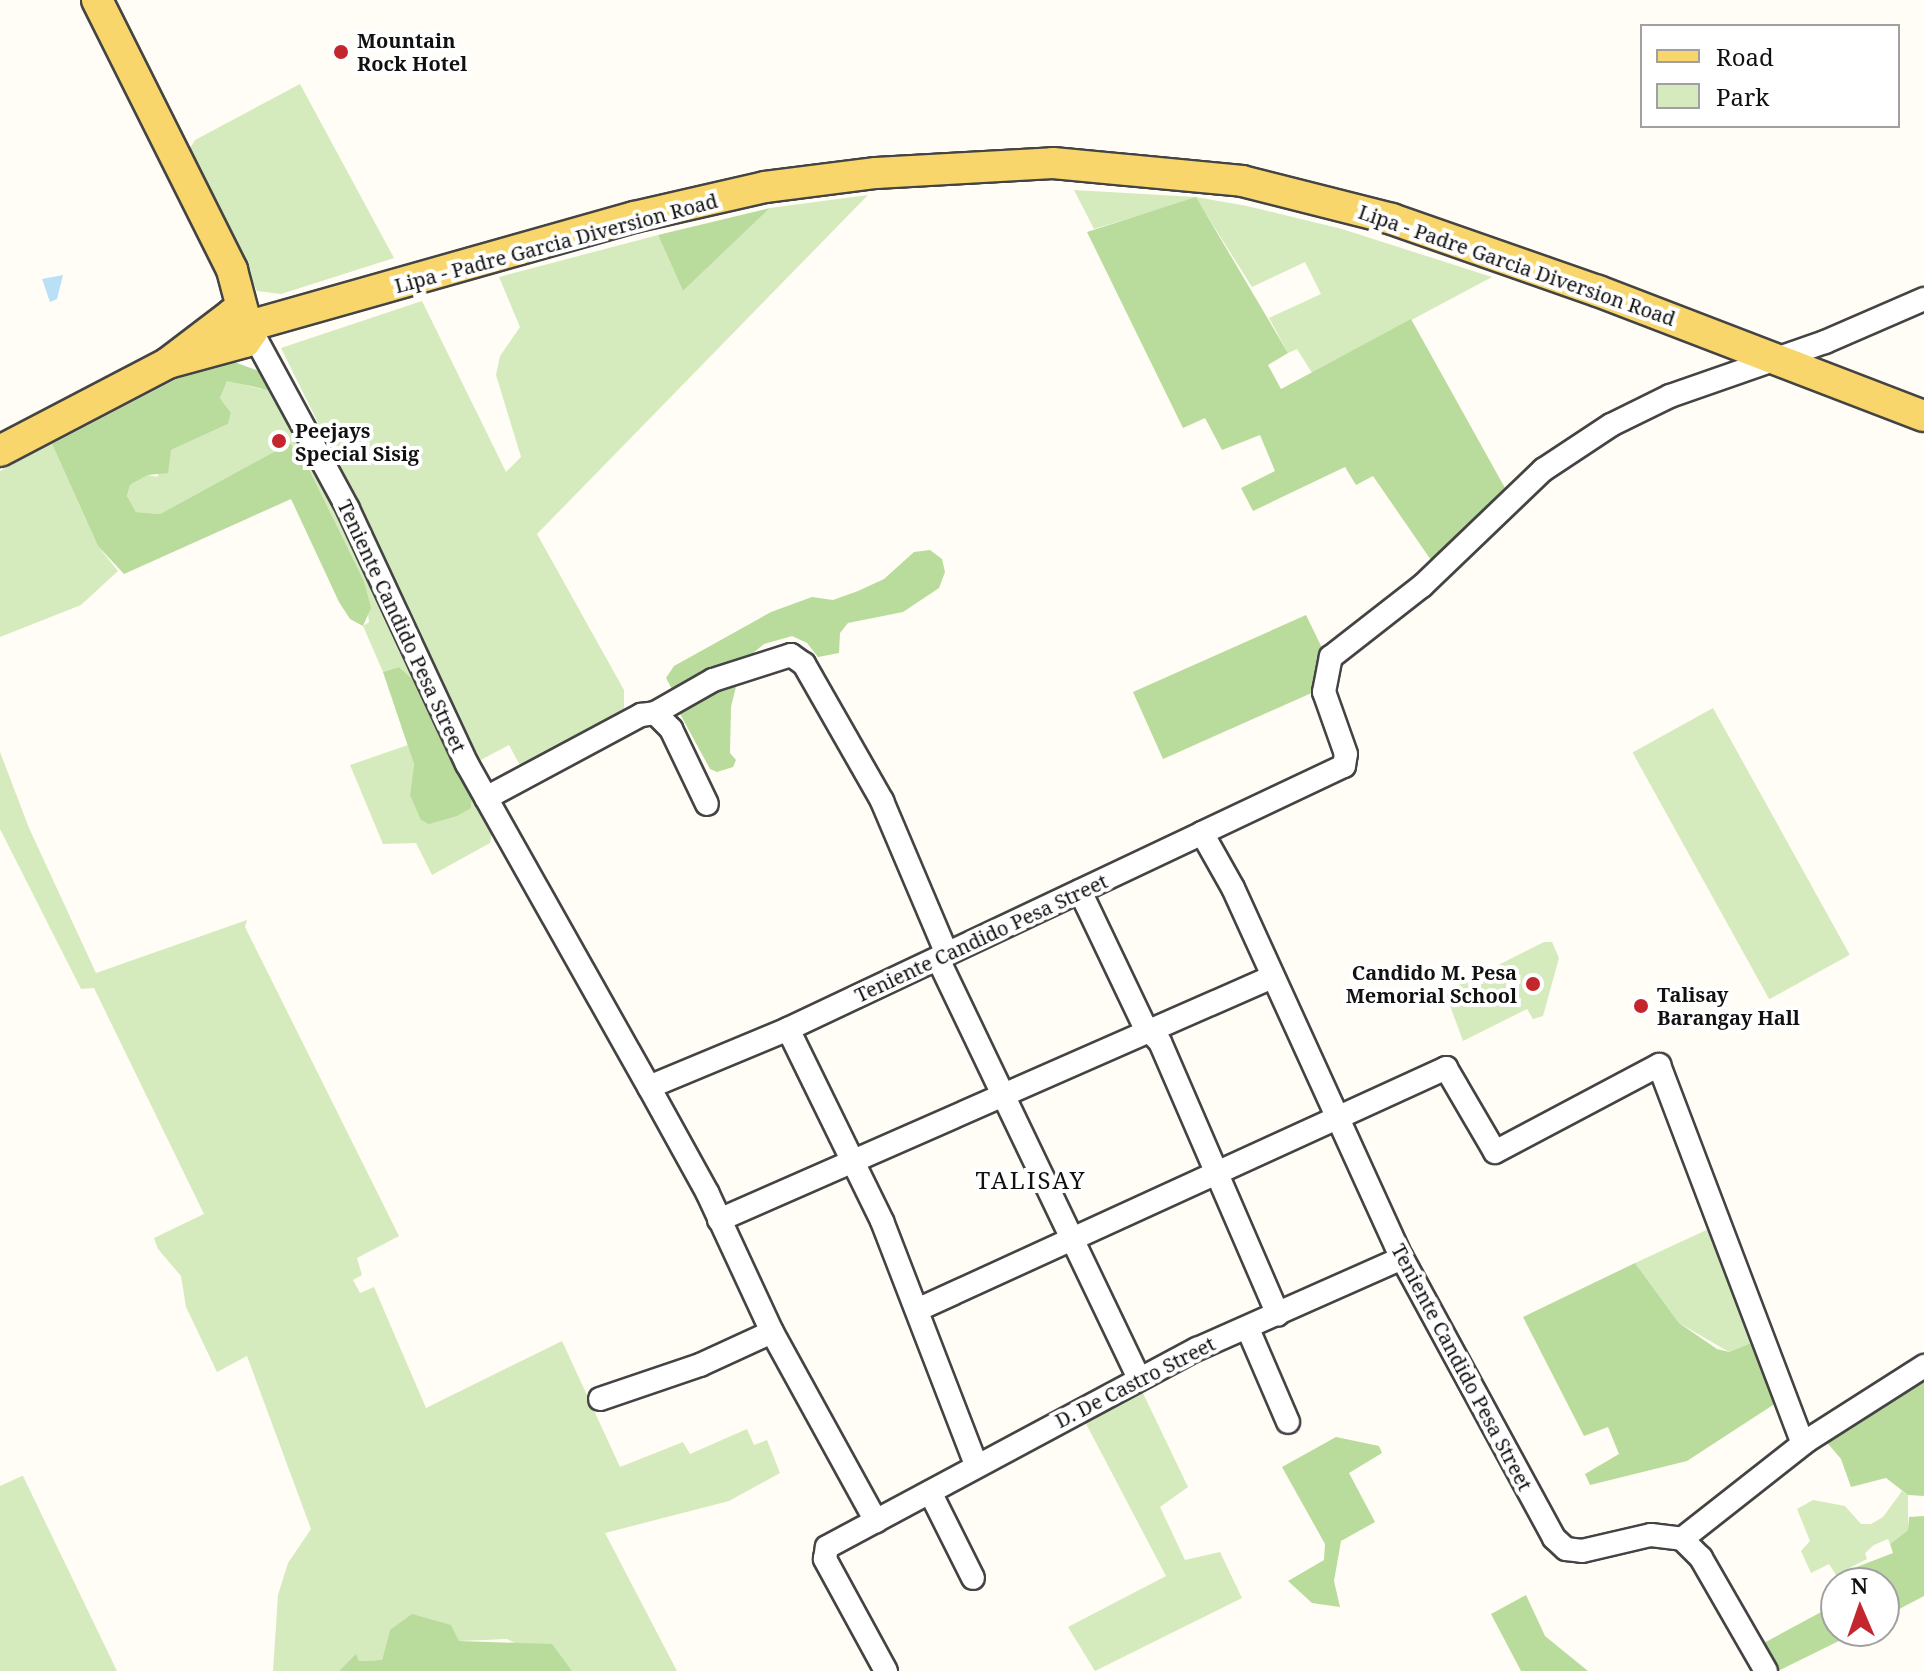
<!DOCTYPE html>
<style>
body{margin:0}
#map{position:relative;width:1924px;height:1671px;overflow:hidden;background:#fffdf5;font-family:"Noto Serif",serif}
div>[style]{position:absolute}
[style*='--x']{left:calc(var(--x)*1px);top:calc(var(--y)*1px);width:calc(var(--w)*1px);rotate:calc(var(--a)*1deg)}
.green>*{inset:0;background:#d5ebbd;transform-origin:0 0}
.forest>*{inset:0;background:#b9dc9c}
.water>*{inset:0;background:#b9e0f7}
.roads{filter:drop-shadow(2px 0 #444) drop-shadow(-2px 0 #444) drop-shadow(0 2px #444) drop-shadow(0 -2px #444)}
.minor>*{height:22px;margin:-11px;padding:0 11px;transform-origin:11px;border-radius:11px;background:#fff}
.major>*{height:30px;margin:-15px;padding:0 15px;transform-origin:15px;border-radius:15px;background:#f9d66b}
.dots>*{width:22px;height:22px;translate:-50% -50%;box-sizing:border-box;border:4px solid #fff;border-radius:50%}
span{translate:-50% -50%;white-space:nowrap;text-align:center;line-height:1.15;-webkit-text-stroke:8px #fff;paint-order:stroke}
.poi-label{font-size:20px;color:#111;font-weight:700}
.left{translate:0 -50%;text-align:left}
.right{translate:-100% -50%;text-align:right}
.street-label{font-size:20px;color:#111}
.quarter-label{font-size:24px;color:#111;letter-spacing:2px}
.legend{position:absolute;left:1640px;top:24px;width:260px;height:104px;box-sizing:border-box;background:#fff;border:2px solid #a0a0a0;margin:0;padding:10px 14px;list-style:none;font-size:24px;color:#111}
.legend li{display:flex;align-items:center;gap:16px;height:40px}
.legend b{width:40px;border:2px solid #a0a0a0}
.north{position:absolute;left:1820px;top:1567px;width:80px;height:80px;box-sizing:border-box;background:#fff;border:2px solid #a0a0a0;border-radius:50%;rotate:358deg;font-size:22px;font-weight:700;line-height:32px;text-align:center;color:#111}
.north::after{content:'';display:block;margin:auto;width:28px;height:36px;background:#c4262e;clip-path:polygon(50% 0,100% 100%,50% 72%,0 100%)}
</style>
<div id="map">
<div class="green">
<div style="clip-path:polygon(300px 84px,394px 258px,281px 294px,257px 291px,190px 148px,195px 140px)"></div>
<div style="clip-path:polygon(1074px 190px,1196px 197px,1247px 206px,1342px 229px,1492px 277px,1312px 373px,1297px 349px,1288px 353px,1269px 318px,1321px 294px,1305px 262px,1252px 287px,1196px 198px,1094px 229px)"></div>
<div style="clip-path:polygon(868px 195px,537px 534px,624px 690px,624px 715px,523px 771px,509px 745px,477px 762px,375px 538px,281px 348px,422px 301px,506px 472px,521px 457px,496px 375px,500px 356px,520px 327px,499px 277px,658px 235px,683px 291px,770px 208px)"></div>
<div style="clip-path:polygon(227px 380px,260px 389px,272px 384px,418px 684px,399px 667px,383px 672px,363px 626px,369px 622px,364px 581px,309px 469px,290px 443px,160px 514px,136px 512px,127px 496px,130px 485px,148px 475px,157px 477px,171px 450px,228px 424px,231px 413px,220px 398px)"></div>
<div style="clip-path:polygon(52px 444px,98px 546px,118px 571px,81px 605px,0 637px,0 471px)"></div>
<div style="left:1713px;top:708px;width:282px;height:92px;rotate:61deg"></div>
<div style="clip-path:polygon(408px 745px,414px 764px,410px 795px,471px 808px,472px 798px,492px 833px,490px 843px,432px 875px,416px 843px,383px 844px,350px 765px)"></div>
<div style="clip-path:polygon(0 752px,29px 828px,96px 973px,247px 920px,245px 927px,399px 1236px,357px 1258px,362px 1275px,353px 1280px,360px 1293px,374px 1287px,426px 1408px,562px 1341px,620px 1467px,683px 1442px,690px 1454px,747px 1429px,754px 1445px,767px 1440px,780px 1473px,729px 1501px,605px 1533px,677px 1671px,572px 1671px,507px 1639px,459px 1641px,390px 1630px,382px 1660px,359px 1661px,356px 1655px,339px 1671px,273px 1671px,278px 1595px,288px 1563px,311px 1529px,247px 1356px,217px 1372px,186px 1307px,181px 1276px,158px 1249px,154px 1238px,204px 1214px,94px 988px,81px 989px,0 829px)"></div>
<div style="clip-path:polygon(1544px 942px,1552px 942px,1559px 958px,1543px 1016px,1533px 1019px,1527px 1009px,1463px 1041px,1445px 992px)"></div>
<div style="clip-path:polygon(1713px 1227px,1753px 1342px,1729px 1352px,1679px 1323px,1635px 1263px)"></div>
<div style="clip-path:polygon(1140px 1387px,1188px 1487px,1160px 1507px,1185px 1560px,1220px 1552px,1242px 1598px,1095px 1671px,1068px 1627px,1166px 1576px,1083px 1418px)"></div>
<div style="clip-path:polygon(22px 1476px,23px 1476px,117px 1671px,0 1671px,0 1486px)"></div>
<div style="clip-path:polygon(1902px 1491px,1908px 1495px,1908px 1530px,1890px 1544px,1888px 1539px,1874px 1545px,1865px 1553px,1867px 1559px,1836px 1575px,1829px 1564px,1811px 1573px,1801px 1551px,1810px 1541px,1797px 1509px,1813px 1500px,1845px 1506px,1861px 1524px,1871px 1524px,1883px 1517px)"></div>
</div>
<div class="forest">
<div style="clip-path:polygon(1196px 197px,1288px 353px,1268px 365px,1281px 389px,1411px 319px,1505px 488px,1433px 563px,1373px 476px,1356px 485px,1345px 467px,1253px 511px,1241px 488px,1275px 471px,1260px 435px,1222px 450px,1205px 418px,1183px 428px,1087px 232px)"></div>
<div style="clip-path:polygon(770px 208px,683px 291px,658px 235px)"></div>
<div style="clip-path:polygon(229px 360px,259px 371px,272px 384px,268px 390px,227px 381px,220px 398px,231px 413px,228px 424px,171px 450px,168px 473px,148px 475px,130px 485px,127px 496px,136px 512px,160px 514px,290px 443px,309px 469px,364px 581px,371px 608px,363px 626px,350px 619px,339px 602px,291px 499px,124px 574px,98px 546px,52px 444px,186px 374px)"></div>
<div style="clip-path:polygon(930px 550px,942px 559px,945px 572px,939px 588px,903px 612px,848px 623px,840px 633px,839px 653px,818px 657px,807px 643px,792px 636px,764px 644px,742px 662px,731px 707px,730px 753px,736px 760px,733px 767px,717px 772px,710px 769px,679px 712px,724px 671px,711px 666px,673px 691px,666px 678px,674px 666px,771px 612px,812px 597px,833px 600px,858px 591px,884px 579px,914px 552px)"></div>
<div style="clip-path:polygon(1306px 615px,1325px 654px,1316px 691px,1163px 759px,1133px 692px)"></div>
<div style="clip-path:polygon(399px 667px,418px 684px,472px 798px,471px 808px,457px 816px,429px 824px,421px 820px,410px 795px,414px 764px,383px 672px)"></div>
<div style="clip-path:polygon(1635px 1263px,1679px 1323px,1717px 1349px,1729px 1352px,1753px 1342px,1776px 1403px,1687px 1461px,1590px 1485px,1585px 1474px,1619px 1454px,1608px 1427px,1584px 1436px,1523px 1317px)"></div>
<div style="clip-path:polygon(1924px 1376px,1924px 1496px,1908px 1495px,1886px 1478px,1851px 1487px,1841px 1459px,1824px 1439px)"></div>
<div style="clip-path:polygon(1336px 1437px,1379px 1446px,1382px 1453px,1349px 1473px,1375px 1522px,1341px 1541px,1334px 1581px,1340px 1607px,1312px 1603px,1288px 1581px,1324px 1560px,1325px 1544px,1282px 1467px)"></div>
<div style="clip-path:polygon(1924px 1516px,1924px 1596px,1884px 1617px,1884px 1583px,1840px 1583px,1836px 1575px,1893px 1553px,1890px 1544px,1908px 1530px,1909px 1517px)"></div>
<div style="clip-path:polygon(1526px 1595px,1545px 1636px,1588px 1671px,1521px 1671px,1491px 1614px)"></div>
<div style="clip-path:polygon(1836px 1604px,1836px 1631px,1859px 1631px,1778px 1671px,1762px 1644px)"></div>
<div style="clip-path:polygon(412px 1614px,451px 1625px,459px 1641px,552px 1644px,572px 1671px,339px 1671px,356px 1654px,359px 1661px,382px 1660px,390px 1630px)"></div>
</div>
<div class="water">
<div style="clip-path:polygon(63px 275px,57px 299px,50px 302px,42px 279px)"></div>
</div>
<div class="roads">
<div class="minor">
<div style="--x:252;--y:332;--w:201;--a:61.5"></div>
<div style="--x:348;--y:509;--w:281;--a:65"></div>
<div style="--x:467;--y:764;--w:371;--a:60.6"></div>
<div style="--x:649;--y:1087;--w:151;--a:-22.6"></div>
<div style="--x:788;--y:1029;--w:458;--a:-25.3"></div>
<div style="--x:1202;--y:833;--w:63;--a:60.6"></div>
<div style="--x:1233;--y:888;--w:407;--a:65.5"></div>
<div style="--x:1402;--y:1258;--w:319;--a:61.5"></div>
<div style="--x:1554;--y:1538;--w:16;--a:43"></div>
<div style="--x:1566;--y:1549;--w:16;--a:7"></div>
<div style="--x:1582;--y:1551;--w:71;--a:-13.1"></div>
<div style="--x:1651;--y:1535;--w:31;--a:7"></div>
<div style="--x:1682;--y:1539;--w:27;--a:45"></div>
<div style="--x:1701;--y:1558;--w:130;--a:60.1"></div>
<div style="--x:655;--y:713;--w:67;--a:-29.6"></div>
<div style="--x:713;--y:680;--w:82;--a:-17.8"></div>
<div style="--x:791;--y:655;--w:16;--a:35"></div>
<div style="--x:804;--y:664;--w:158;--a:60.3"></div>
<div style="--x:882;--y:801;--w:166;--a:67"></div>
<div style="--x:486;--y:798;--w:176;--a:-28.2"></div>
<div style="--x:641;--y:715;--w:14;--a:-8"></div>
<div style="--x:655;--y:713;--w:23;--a:45"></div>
<div style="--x:671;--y:729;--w:83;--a:64.4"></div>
<div style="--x:1202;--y:833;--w:157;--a:-25.3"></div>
<div style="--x:1344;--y:766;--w:12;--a:-81"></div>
<div style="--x:1346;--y:754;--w:66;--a:-109.5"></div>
<div style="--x:1324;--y:692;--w:36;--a:-79"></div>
<div style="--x:1331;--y:657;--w:115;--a:-38"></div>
<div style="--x:1422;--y:586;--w:168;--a:-43.8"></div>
<div style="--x:1543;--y:470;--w:82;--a:-33.5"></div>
<div style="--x:1611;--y:425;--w:66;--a:-26.2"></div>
<div style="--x:1670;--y:396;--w:164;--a:-19.2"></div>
<div style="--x:1825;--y:342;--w:108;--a:-23.5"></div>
<div style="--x:1080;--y:891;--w:148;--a:64.5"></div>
<div style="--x:1144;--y:1025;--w:23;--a:47"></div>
<div style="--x:1160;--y:1042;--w:297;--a:66.6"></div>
<div style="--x:938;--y:959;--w:465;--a:64.4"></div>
<div style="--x:788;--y:1029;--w:214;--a:63.9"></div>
<div style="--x:882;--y:1221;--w:261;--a:68.9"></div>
<div style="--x:649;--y:1087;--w:122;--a:61.1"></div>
<div style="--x:708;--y:1194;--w:152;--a:65.1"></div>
<div style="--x:772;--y:1332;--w:216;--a:61.2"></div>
<div style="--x:719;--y:1220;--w:602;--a:-23.71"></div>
<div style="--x:917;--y:1310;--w:582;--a:-24.58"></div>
<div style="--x:1446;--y:1068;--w:97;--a:59.7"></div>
<div style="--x:1495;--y:1152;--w:186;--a:-27.9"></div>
<div style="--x:1659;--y:1065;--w:405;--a:69.2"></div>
<div style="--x:1248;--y:1329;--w:101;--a:66.7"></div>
<div style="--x:600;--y:1399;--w:106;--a:-18.8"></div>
<div style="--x:700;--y:1365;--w:79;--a:-24.6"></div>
<div style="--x:930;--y:1492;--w:96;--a:63.4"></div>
<div style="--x:1682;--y:1539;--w:160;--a:-38.2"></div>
<div style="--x:1808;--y:1440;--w:138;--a:-32.5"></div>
<div style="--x:886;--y:1671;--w:128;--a:-118.6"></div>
<div style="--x:825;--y:1559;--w:12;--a:-81"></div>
<div style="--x:827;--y:1547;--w:420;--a:-28.2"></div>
<div style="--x:1197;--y:1349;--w:224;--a:-23.9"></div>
</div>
<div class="major">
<div style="--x:97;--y:0;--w:302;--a:63.4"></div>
<div style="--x:232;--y:270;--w:47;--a:75.1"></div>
<div style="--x:252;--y:325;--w:397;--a:-15.8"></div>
<div style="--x:634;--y:217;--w:134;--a:-12.9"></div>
<div style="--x:765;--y:187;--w:112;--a:-7.2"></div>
<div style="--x:876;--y:173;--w:177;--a:-3.2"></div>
<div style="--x:1053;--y:163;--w:190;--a:5.4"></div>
<div style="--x:1242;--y:181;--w:155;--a:14.2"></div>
<div style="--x:1392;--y:219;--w:218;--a:19.3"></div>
<div style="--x:1598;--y:291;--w:349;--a:21"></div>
<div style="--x:0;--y:451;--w:190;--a:-27.6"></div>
<div style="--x:168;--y:363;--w:81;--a:-37.4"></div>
<div style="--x:232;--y:314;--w:21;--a:23"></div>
<div style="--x:251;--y:322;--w:10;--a:84"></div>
<div style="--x:252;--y:332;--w:12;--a:125"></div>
<div style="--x:245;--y:342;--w:80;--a:164.7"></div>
</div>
</div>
<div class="dots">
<div style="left:341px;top:52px;background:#c4262e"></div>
<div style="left:279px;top:441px;background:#c4262e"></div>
<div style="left:1533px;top:984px;background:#c4262e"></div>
<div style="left:1641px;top:1006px;background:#c4262e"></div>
</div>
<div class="poi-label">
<span class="left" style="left:357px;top:52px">Mountain<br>Rock Hotel</span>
<span class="left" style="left:295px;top:442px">Peejays<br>Special Sisig</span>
<span class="right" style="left:1517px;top:984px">Candido M. Pesa<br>Memorial School</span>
<span class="left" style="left:1657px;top:1006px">Talisay<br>Barangay Hall</span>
</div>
<div class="street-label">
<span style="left:556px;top:243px;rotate:-15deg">Lipa - Padre Garcia Diversion Road</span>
<span style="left:1517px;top:265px;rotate:19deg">Lipa - Padre Garcia Diversion Road</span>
<span style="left:402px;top:626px;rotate:65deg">Teniente Candido Pesa Street</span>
<span style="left:981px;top:938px;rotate:-25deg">Teniente Candido Pesa Street</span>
<span style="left:1462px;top:1367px;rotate:62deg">Teniente Candido Pesa Street</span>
<span style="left:1135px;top:1382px;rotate:-27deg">D. De Castro Street</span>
</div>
<div class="quarter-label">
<span style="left:1031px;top:1180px">TALISAY</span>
</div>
<ul class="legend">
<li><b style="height:10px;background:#f9d66b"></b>Road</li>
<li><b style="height:22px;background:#d5ebbd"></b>Park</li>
</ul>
<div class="north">N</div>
</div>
